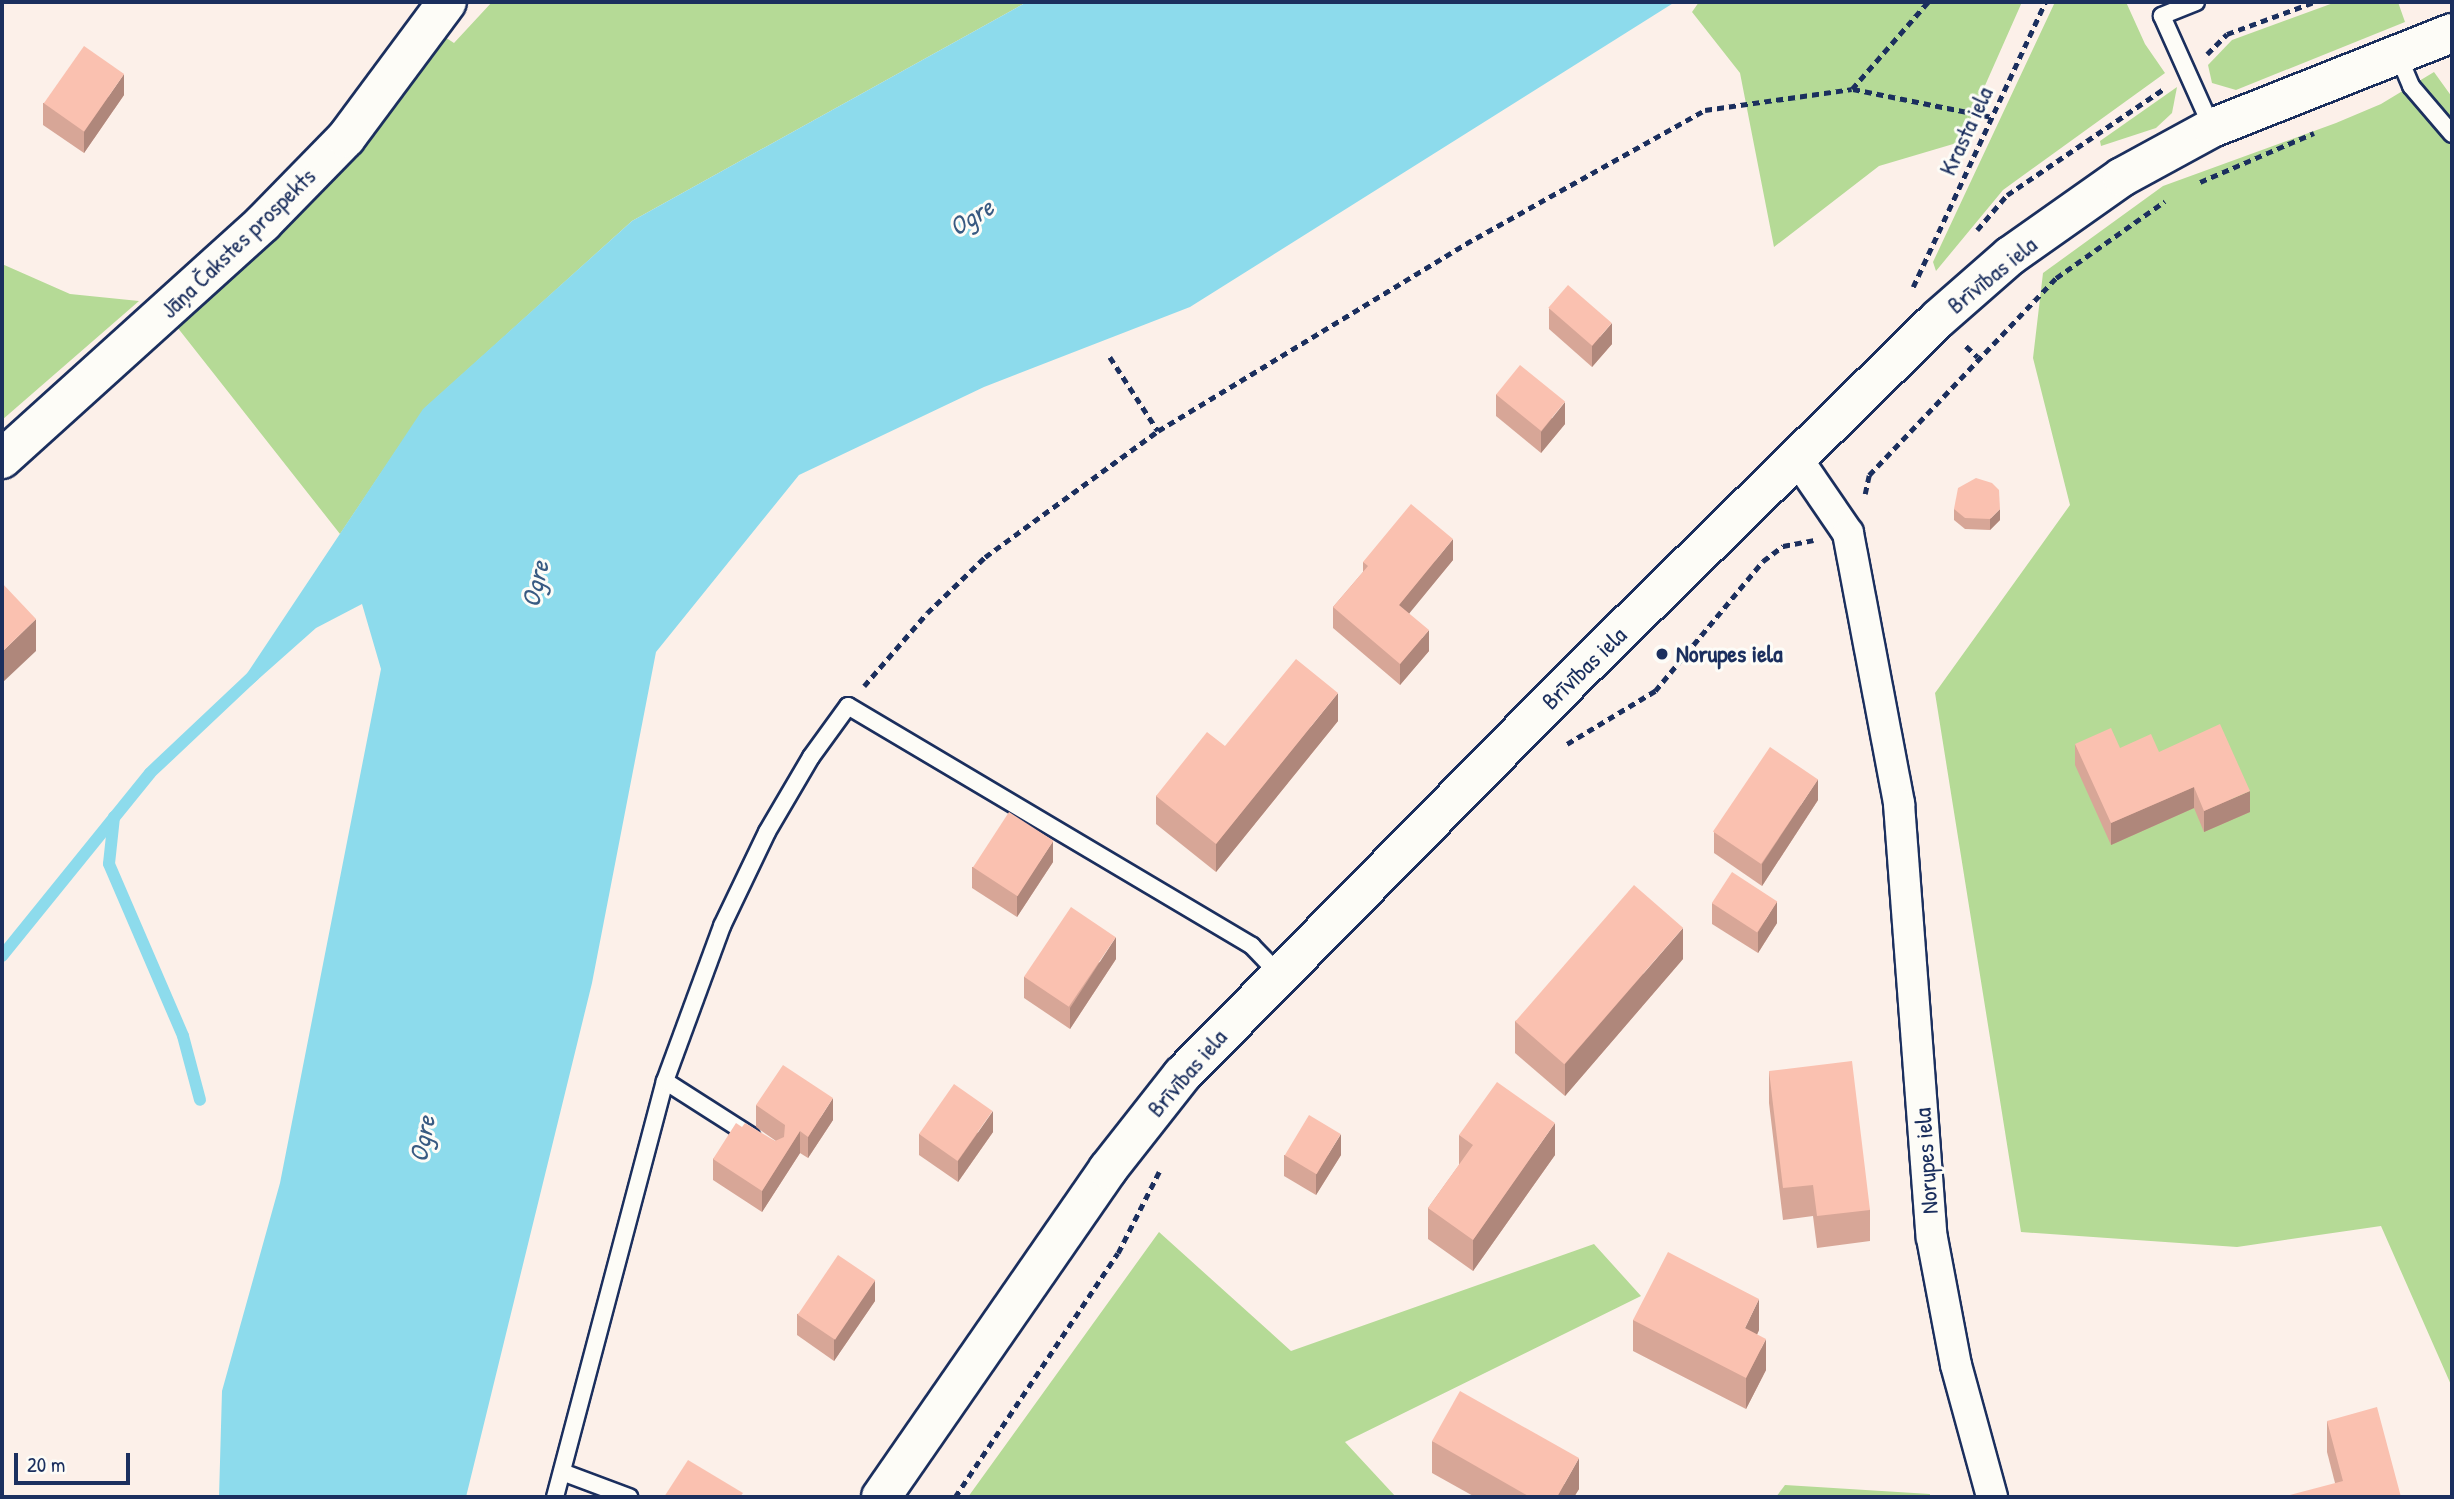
<!DOCTYPE html>
<meta charset="utf-8">
<style>
body{margin:0}
#map{position:relative;width:2454px;height:1499px;overflow:hidden;background:#fcf0e9;font-family:"Patrick Hand",sans-serif}
div>[style]{position:absolute}
[style*='--x']{left:calc(var(--x)*1px);top:calc(var(--y)*1px);width:calc(var(--w)*1px);rotate:calc(var(--a)*1deg)}
.green>*{inset:0;background:#b5da96}
.water>*{inset:0;background:#8ddbec}
.stream>*{height:12px;margin:-6px;padding:0 6px;transform-origin:6px;border-radius:6px;background:#8ddbec}
.path>*{height:4.5px;margin-top:-2.25px;transform-origin:0;background:repeating-linear-gradient(90deg,#1b2f5e 0 7px,transparent 0 12px)}
.roads{filter:drop-shadow(2px 0 #1b2f5e) drop-shadow(-2px 0 #1b2f5e) drop-shadow(0 2px #1b2f5e) drop-shadow(0 -2px #1b2f5e)}
.service>*{height:16px;margin:-8px;padding:0 8px;transform-origin:8px;border-radius:8px;background:#fdfcf7}
.minor>*{height:30px;margin:-15px;padding:0 15px;transform-origin:15px;border-radius:15px;background:#fdfcf7}
.tertiary>*{height:38px;margin:-19px;padding:0 19px;transform-origin:19px;border-radius:19px;background:#fdfcf7}
.secondary>*{height:38px;margin:-19px;padding:0 19px;transform-origin:19px;border-radius:19px;background:#fdfcf7}
.wall>*{inset:0;background:#d7a697}
.shaded-wall>*{inset:0;background:#af877b}
.building>*{inset:0;background:#fac1b0;transform-origin:0 0}
.dots>*{width:19px;height:19px;translate:-50% -50%;box-sizing:border-box;border:4px solid #fdfcf7;border-radius:50%}
span{translate:-50% -50%;white-space:nowrap;text-align:center;line-height:1.15;-webkit-text-stroke:6px #fdfcf7;paint-order:stroke}
.street-label{font-size:24px;color:#1b2f5e}
.poi-label{font-size:24px;color:#1b2f5e;font-weight:700}
.left{translate:0 -50%;text-align:left}
.water-label{font-size:26px;color:#385a82;font-style:italic}
.frame{position:absolute;inset:0;border:4px solid #1b2f5e;pointer-events:none}
.scale{position:absolute;left:14px;top:1453px;width:116px;height:32px;box-sizing:border-box;border:4px solid #1b2f5e;border-top:0;padding-left:9px;font-size:21px;line-height:24px;white-space:nowrap;color:#1b2f5e;-webkit-text-stroke:5px #fdfcf7;paint-order:stroke}
</style>
<div id="map">
<div class="green">
<div style="clip-path:polygon(492px 2px,1027px 2px,632px 221px,424px 409px,340px 534px,166px 313px,431px 28px,454px 43px)"></div>
<div style="clip-path:polygon(1699px 2px,2022px 2px,1960px 142px,1879px 166px,1774px 247px,1740px 73px,1692px 12px)"></div>
<div style="clip-path:polygon(2055px 2px,2126px 2px,2145px 44px,2165px 73px,2003px 190px,1936px 271px,1933px 262px)"></div>
<div style="clip-path:polygon(2336px 2px,2398px 2px,2405px 22px,2236px 90px,2212px 83px,2208px 65px,2232px 40px)"></div>
<div style="clip-path:polygon(2434px 72px,2452px 97px,2452px 1387px,2381px 1226px,2237px 1247px,2021px 1232px,1935px 693px,2070px 505px,2033px 358px,2043px 273px,2163px 186px,2336px 123px,2381px 104px)"></div>
<div style="clip-path:polygon(2177px 87px,2172px 113px,2156px 128px,2101px 146px,2100px 141px)"></div>
<div style="clip-path:polygon(2px 264px,70px 294px,139px 301px,2px 420px)"></div>
<div style="clip-path:polygon(1159px 1232px,1291px 1351px,1594px 1244px,1641px 1296px,1345px 1442px,1396px 1497px,968px 1497px)"></div>
<div style="clip-path:polygon(1785px 1485px,1930px 1494px,1930px 1497px,1776px 1497px)"></div>
</div>
<div class="water">
<div style="clip-path:polygon(1027px 2px,1675px 2px,1190px 307px,984px 387px,799px 475px,656px 652px,592px 983px,466px 1497px,219px 1497px,222px 1391px,280px 1183px,381px 669px,362px 604px,316px 628px,246px 690px,240px 684px,423px 409px,632px 221px)"></div>
</div>
<div class="stream">
<div style="--x:114;--y:817;--w:47;--a:96.1"></div>
<div style="--x:109;--y:864;--w:187;--a:66.7"></div>
<div style="--x:183;--y:1036;--w:66;--a:75.1"></div>
<div style="--x:2;--y:956;--w:235;--a:-51"></div>
<div style="--x:150;--y:773;--w:143;--a:-43.3"></div>
</div>
<div class="path">
<div style="--x:2207;--y:54;--w:28;--a:-45"></div>
<div style="--x:2227;--y:34;--w:93;--a:-20.2"></div>
<div style="--x:1853;--y:89;--w:142;--a:11.4"></div>
<div style="--x:2200;--y:182;--w:124;--a:-23.3"></div>
<div style="--x:1977;--y:230;--w:46;--a:-49.4"></div>
<div style="--x:2007;--y:195;--w:191;--a:-34.1"></div>
<div style="--x:1913;--y:287;--w:314;--a:-65.1"></div>
<div style="--x:1966;--y:346;--w:16;--a:43"></div>
<div style="--x:1110;--y:357;--w:88;--a:57"></div>
<div style="--x:1865;--y:494;--w:19;--a:-78"></div>
<div style="--x:1869;--y:475;--w:272;--a:-46.5"></div>
<div style="--x:2056;--y:278;--w:133;--a:-35.2"></div>
<div style="--x:864;--y:686;--w:96;--a:-49.2"></div>
<div style="--x:927;--y:613;--w:81;--a:-44"></div>
<div style="--x:985;--y:557;--w:214;--a:-36.1"></div>
<div style="--x:1158;--y:431;--w:372;--a:-31.3"></div>
<div style="--x:1476;--y:238;--w:262;--a:-29.2"></div>
<div style="--x:1705;--y:110;--w:148;--a:-8.1"></div>
<div style="--x:1852;--y:89;--w:116;--a:-48.9"></div>
<div style="--x:1567;--y:744;--w:103;--a:-31.1"></div>
<div style="--x:1655;--y:691;--w:169;--a:-50.3"></div>
<div style="--x:1763;--y:561;--w:25;--a:-37"></div>
<div style="--x:1783;--y:546;--w:31;--a:-11"></div>
<div style="--x:955;--y:1497;--w:293;--a:-56.3"></div>
<div style="--x:1118;--y:1253;--w:91;--a:-63.2"></div>
</div>
<div class="roads">
<div class="service">
<div style="--x:2196;--y:2;--w:37;--a:158"></div>
<div style="--x:2162;--y:16;--w:123;--a:65.9"></div>
<div style="--x:2398;--y:55;--w:34;--a:67"></div>
<div style="--x:2411;--y:86;--w:63;--a:49.5"></div>
<div style="--x:665;--y:1081;--w:102;--a:32.6"></div>
<div style="--x:562;--y:1472;--w:72;--a:20.5"></div>
<div style="--x:555;--y:1497;--w:430;--a:-75.2"></div>
<div style="--x:665;--y:1081;--w:165;--a:-69.8"></div>
<div style="--x:722;--y:926;--w:104;--a:-64.4"></div>
<div style="--x:767;--y:832;--w:87;--a:-59.6"></div>
<div style="--x:811;--y:757;--w:63;--a:-54"></div>
<div style="--x:848;--y:706;--w:470;--a:30.7"></div>
<div style="--x:1252;--y:946;--w:37;--a:46"></div>
</div>
<div class="minor">
<div style="--x:1798;--y:460;--w:88;--a:55.6"></div>
<div style="--x:1848;--y:533;--w:276;--a:79.3"></div>
<div style="--x:1899;--y:804;--w:435;--a:85.7"></div>
<div style="--x:1932;--y:1238;--w:129;--a:79.3"></div>
<div style="--x:1956;--y:1365;--w:137;--a:74.7"></div>
</div>
<div class="tertiary">
<div style="--x:2;--y:459;--w:352;--a:-42.1"></div>
<div style="--x:263;--y:223;--w:119;--a:-45.7"></div>
<div style="--x:346;--y:138;--w:169;--a:-53.4"></div>
</div>
<div class="secondary">
<div style="--x:881;--y:1497;--w:399;--a:-55.3"></div>
<div style="--x:1108;--y:1169;--w:120;--a:-51.8"></div>
<div style="--x:1182;--y:1075;--w:563;--a:-45.43"></div>
<div style="--x:1577;--y:674;--w:506;--a:-44.52"></div>
<div style="--x:1938;--y:319;--w:96;--a:-41.2"></div>
<div style="--x:2010;--y:256;--w:137;--a:-35.2"></div>
<div style="--x:2122;--y:177;--w:102;--a:-28.6"></div>
<div style="--x:2212;--y:128;--w:258;--a:-21.6"></div>
</div>
</div>
<div class="wall">
<div style="clip-path:polygon(124px 95px,84px 153px,43px 125px,43px 103px)"></div>
<div style="clip-path:polygon(1549px 308px,1612px 344px,1592px 367px,1549px 329px)"></div>
<div style="clip-path:polygon(1496px 394px,1565px 424px,1541px 453px,1496px 416px)"></div>
<div style="clip-path:polygon(1954px 509px,2000px 520px,1990px 530px,1965px 529px,1954px 520px)"></div>
<div style="clip-path:polygon(1453px 560px,1409px 613px,1429px 651px,1400px 685px,1333px 628px,1333px 607px,1363px 572px,1363px 562px)"></div>
<div style="clip-path:polygon(1338px 721px,1216px 872px,1156px 824px,1156px 796px,1225px 746px)"></div>
<div style="clip-path:polygon(2075px 744px,2159px 752px,2250px 812px,2204px 832px,2194px 808px,2111px 845px,2075px 765px)"></div>
<div style="clip-path:polygon(1818px 800px,1762px 886px,1714px 853px,1714px 832px)"></div>
<div style="clip-path:polygon(1053px 862px,1017px 917px,972px 888px,972px 867px)"></div>
<div style="clip-path:polygon(1712px 903px,1777px 923px,1758px 953px,1712px 924px)"></div>
<div style="clip-path:polygon(1116px 959px,1070px 1029px,1024px 998px,1024px 977px)"></div>
<div style="clip-path:polygon(1683px 959px,1565px 1096px,1515px 1053px,1515px 1021px)"></div>
<div style="clip-path:polygon(1769px 1071px,1870px 1210px,1870px 1241px,1817px 1248px,1813px 1216px,1783px 1220px,1769px 1103px)"></div>
<div style="clip-path:polygon(756px 1105px,833px 1120px,808px 1158px,800px 1153px,762px 1212px,713px 1180px,713px 1159px,742px 1127px,775px 1141px,776px 1141px,756px 1127px)"></div>
<div style="clip-path:polygon(993px 1132px,958px 1182px,919px 1155px,919px 1134px)"></div>
<div style="clip-path:polygon(1459px 1135px,1555px 1155px,1473px 1271px,1428px 1239px,1428px 1208px,1459px 1165px)"></div>
<div style="clip-path:polygon(1284px 1155px,1341px 1155px,1316px 1195px,1284px 1176px)"></div>
<div style="clip-path:polygon(875px 1301px,834px 1361px,797px 1335px,797px 1314px)"></div>
<div style="clip-path:polygon(1633px 1320px,1759px 1330px,1757px 1335px,1766px 1370px,1746px 1409px,1633px 1351px)"></div>
<div style="clip-path:polygon(2327px 1421px,2401px 1497px,2335px 1483px,2327px 1452px)"></div>
<div style="clip-path:polygon(1432px 1441px,1579px 1489px,1574px 1497px,1475px 1497px,1432px 1473px)"></div>
</div>
<div class="shaded-wall">
<div style="clip-path:polygon(124px 74px,124px 95px,84px 153px,84px 132px)"></div>
<div style="clip-path:polygon(1612px 323px,1612px 344px,1592px 367px,1592px 346px)"></div>
<div style="clip-path:polygon(1565px 402px,1565px 424px,1541px 453px,1541px 432px)"></div>
<div style="clip-path:polygon(2000px 509px,2000px 520px,1990px 530px,1990px 519px)"></div>
<div style="clip-path:polygon(1453px 539px,1453px 560px,1399px 626px,1399px 605px)"></div>
<div style="clip-path:polygon(36px 619px,36px 651px,2px 683px,2px 652px)"></div>
<div style="clip-path:polygon(1429px 630px,1429px 651px,1400px 685px,1400px 664px)"></div>
<div style="clip-path:polygon(1338px 693px,1338px 721px,1216px 872px,1216px 844px)"></div>
<div style="clip-path:polygon(1818px 779px,1818px 800px,1762px 886px,1762px 864px)"></div>
<div style="clip-path:polygon(2194px 787px,2194px 808px,2111px 845px,2111px 823px)"></div>
<div style="clip-path:polygon(2250px 791px,2250px 812px,2204px 832px,2204px 811px)"></div>
<div style="clip-path:polygon(1053px 841px,1053px 862px,1017px 917px,1017px 896px)"></div>
<div style="clip-path:polygon(1777px 901px,1777px 923px,1758px 953px,1758px 932px)"></div>
<div style="clip-path:polygon(1683px 928px,1683px 959px,1565px 1096px,1565px 1064px)"></div>
<div style="clip-path:polygon(1116px 937px,1116px 959px,1070px 1029px,1070px 1008px)"></div>
<div style="clip-path:polygon(833px 1098px,833px 1120px,808px 1158px,808px 1137px)"></div>
<div style="clip-path:polygon(993px 1111px,993px 1132px,958px 1182px,958px 1161px)"></div>
<div style="clip-path:polygon(1555px 1123px,1555px 1155px,1473px 1271px,1473px 1240px)"></div>
<div style="clip-path:polygon(800px 1131px,800px 1153px,762px 1212px,762px 1191px)"></div>
<div style="clip-path:polygon(1341px 1134px,1341px 1155px,1316px 1195px,1316px 1174px)"></div>
<div style="clip-path:polygon(875px 1280px,875px 1301px,834px 1361px,834px 1339px)"></div>
<div style="clip-path:polygon(1759px 1299px,1759px 1330px,1745px 1359px,1745px 1328px)"></div>
<div style="clip-path:polygon(1766px 1339px,1766px 1370px,1746px 1409px,1746px 1378px)"></div>
<div style="clip-path:polygon(1579px 1458px,1579px 1489px,1574px 1497px,1557px 1497px)"></div>
</div>
<div class="building">
<div style="left:84px;top:46px;width:49px;height:70px;rotate:35deg"></div>
<div style="left:1568px;top:285px;width:58px;height:30px;rotate:41deg"></div>
<div style="left:1520px;top:365px;width:58px;height:38px;rotate:39deg"></div>
<div style="clip-path:polygon(1976px 478px,1992px 483px,1999px 490px,2000px 509px,1990px 519px,1965px 518px,1954px 509px,1958px 488px)"></div>
<div style="clip-path:polygon(1411px 504px,1453px 539px,1399px 605px,1429px 630px,1400px 664px,1333px 607px,1368px 566px,1363px 562px)"></div>
<div style="clip-path:polygon(2px 583px,36px 619px,2px 652px)"></div>
<div style="clip-path:polygon(1296px 659px,1338px 693px,1216px 844px,1156px 796px,1207px 732px,1225px 746px)"></div>
<div style="clip-path:polygon(2220px 724px,2250px 791px,2204px 811px,2194px 787px,2111px 823px,2075px 744px,2111px 728px,2120px 748px,2151px 734px,2159px 752px)"></div>
<div style="left:1770px;top:747px;width:58px;height:102px;rotate:34deg"></div>
<div style="left:1009px;top:812px;width:53px;height:66px;rotate:33deg"></div>
<div style="left:1732px;top:872px;width:54px;height:37px;rotate:33deg"></div>
<div style="left:1634px;top:885px;width:65px;height:181px;rotate:41deg"></div>
<div style="left:1071px;top:907px;width:54px;height:84px;rotate:34deg"></div>
<div style="clip-path:polygon(1852px 1061px,1870px 1210px,1817px 1216px,1813px 1185px,1783px 1188px,1769px 1071px)"></div>
<div style="clip-path:polygon(783px 1065px,833px 1098px,808px 1137px,800px 1131px,762px 1191px,713px 1159px,736px 1123px,742px 1127px,745px 1123px,775px 1141px,784px 1137px,785px 1125px,756px 1105px)"></div>
<div style="clip-path:polygon(1497px 1082px,1555px 1123px,1473px 1240px,1428px 1208px,1473px 1145px,1459px 1135px)"></div>
<div style="left:954px;top:1084px;width:47px;height:61px;rotate:35deg"></div>
<div style="left:1309px;top:1115px;width:37px;height:47px;rotate:31deg"></div>
<div style="clip-path:polygon(1668px 1252px,1759px 1299px,1745px 1328px,1766px 1339px,1746px 1378px,1633px 1320px)"></div>
<div style="left:838px;top:1255px;width:45px;height:72px;rotate:34deg"></div>
<div style="clip-path:polygon(1460px 1391px,1579px 1458px,1557px 1497px,1530px 1497px,1432px 1441px)"></div>
<div style="clip-path:polygon(2377px 1407px,2401px 1497px,2282px 1497px,2343px 1481px,2327px 1421px)"></div>
<div style="clip-path:polygon(688px 1460px,743px 1493px,740px 1497px,664px 1497px)"></div>
</div>
<div class="dots">
<div style="left:1662px;top:654px;background:#1b2f5e"></div>
</div>
<div class="street-label">
<span style="left:1966px;top:131px;rotate:-65deg">Krasta iela</span>
<span style="left:238px;top:243px;rotate:-44deg">Jāņa Čakstes prospekts</span>
<span style="left:1992px;top:275px;rotate:-39deg">Brīvības iela</span>
<span style="left:1584px;top:668px;rotate:-44deg">Brīvības iela</span>
<span style="left:1187px;top:1073px;rotate:-49deg">Brīvības iela</span>
<span style="left:1926px;top:1161px;rotate:-94deg">Norupes iela</span>
</div>
<div class="poi-label">
<span class="left" style="left:1676px;top:654px">Norupes iela</span>
</div>
<div class="water-label">
<span style="left:971px;top:217px;rotate:-32deg">Ogre</span>
<span style="left:535px;top:584px;rotate:-77deg">Ogre</span>
<span style="left:422px;top:1139px;rotate:-79deg">Ogre</span>
</div>
<div class="frame"></div>
<div class="scale">20 m</div>
</div>
